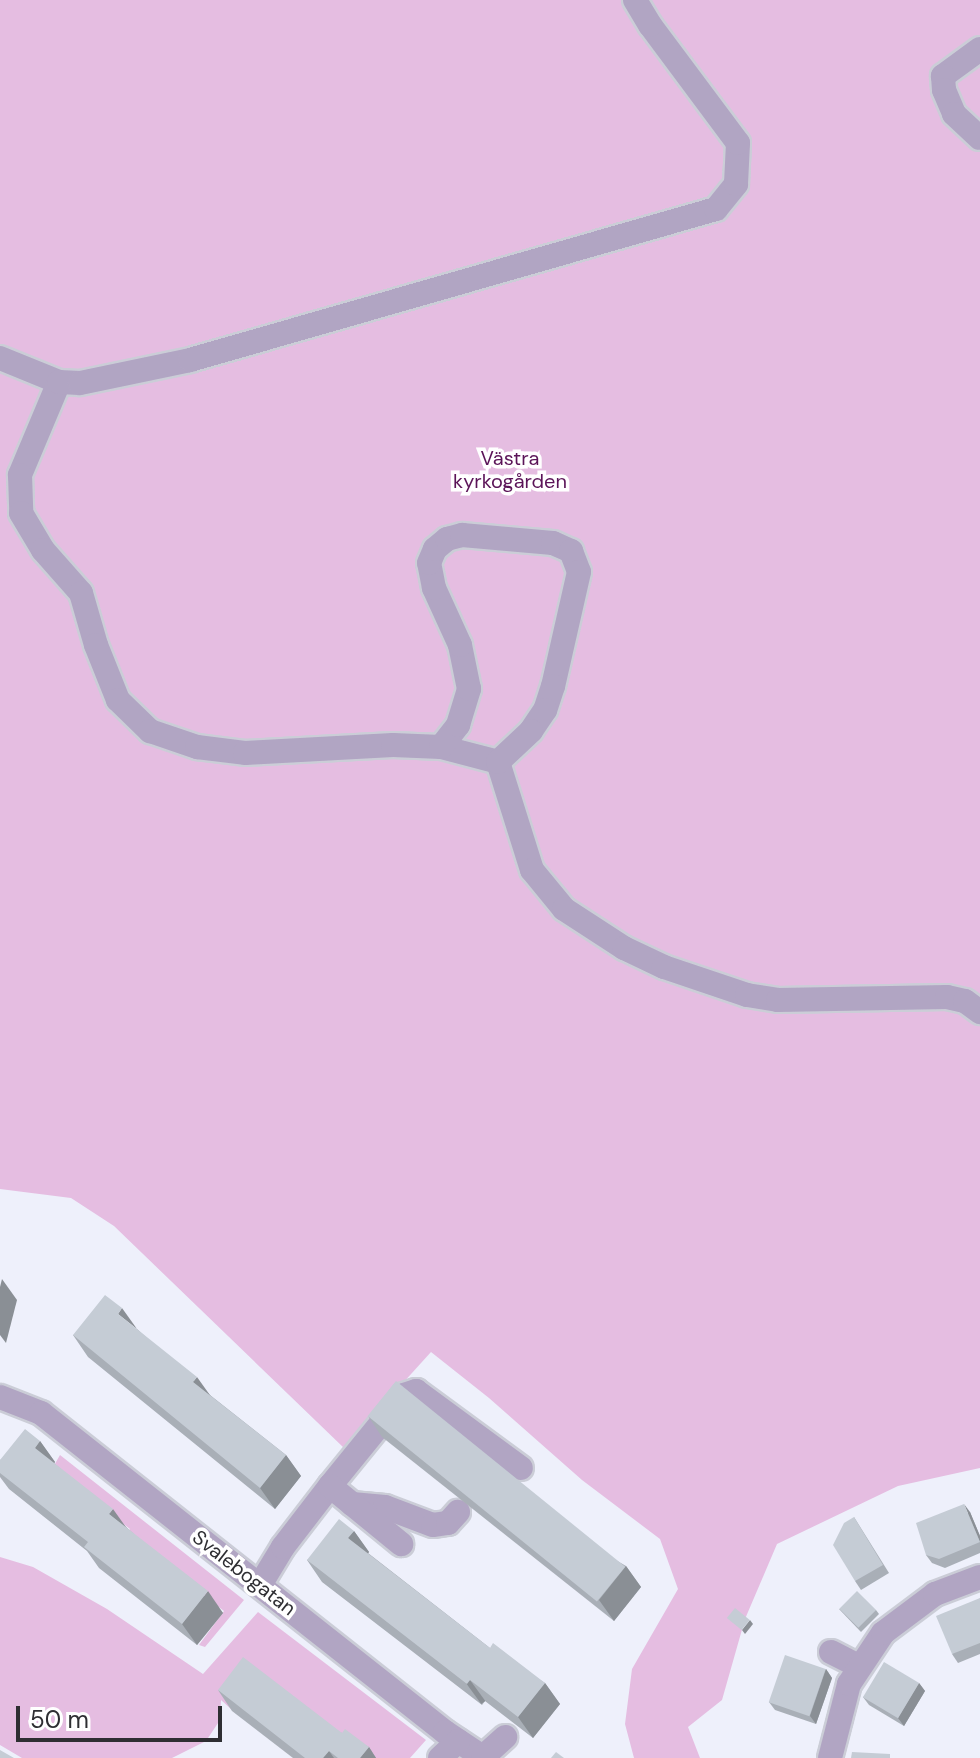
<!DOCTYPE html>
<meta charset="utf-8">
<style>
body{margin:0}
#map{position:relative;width:980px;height:1758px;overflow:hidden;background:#eef0fb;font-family:"DM Sans",sans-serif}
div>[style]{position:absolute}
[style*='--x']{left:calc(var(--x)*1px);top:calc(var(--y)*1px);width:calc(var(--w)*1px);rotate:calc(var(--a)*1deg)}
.green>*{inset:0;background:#e5bde1}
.roads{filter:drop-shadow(2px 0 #cbcdd7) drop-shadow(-2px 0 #cbcdd7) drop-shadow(0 2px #cbcdd7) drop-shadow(0 -2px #cbcdd7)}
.minor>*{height:24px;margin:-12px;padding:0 12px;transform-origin:12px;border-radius:12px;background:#b1a5c3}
.wall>*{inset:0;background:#a9afb7}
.shaded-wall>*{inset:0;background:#8a8f95;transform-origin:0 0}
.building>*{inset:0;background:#c5ccd5;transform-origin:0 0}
span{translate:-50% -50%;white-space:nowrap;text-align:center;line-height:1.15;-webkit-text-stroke:7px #fff;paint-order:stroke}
.park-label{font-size:20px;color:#5b1458}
.street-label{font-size:20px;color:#2e2e32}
.scale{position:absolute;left:16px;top:1706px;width:206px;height:36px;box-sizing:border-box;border:4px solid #2e2e32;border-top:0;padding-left:10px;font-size:24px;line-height:28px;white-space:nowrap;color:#2e2e32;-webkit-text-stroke:6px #fff;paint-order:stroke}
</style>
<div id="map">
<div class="green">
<div style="clip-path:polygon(0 0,980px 0,980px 1468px,898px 1486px,777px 1544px,745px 1619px,722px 1700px,688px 1727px,700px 1758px,634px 1758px,625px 1724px,632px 1669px,678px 1589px,660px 1539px,582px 1480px,489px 1398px,431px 1352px,344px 1448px,114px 1226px,71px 1198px,0 1189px)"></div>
<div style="clip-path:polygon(60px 1455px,244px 1600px,205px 1647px,199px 1645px,224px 1611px,126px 1535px,130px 1529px,52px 1469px)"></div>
<div style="clip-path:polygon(0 1557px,33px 1567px,107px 1609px,203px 1674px,258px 1612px,426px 1740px,410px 1758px,373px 1758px,231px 1709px,221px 1700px,220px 1720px,206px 1741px,172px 1758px,22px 1758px,0 1745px)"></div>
</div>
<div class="roads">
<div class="minor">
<div style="--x:980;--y:49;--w:46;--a:143.9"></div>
<div style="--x:943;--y:76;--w:14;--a:86"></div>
<div style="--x:944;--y:90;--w:26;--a:67"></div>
<div style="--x:954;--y:114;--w:35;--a:43"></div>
<div style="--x:0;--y:358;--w:64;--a:22.1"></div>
<div style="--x:59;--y:382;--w:101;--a:112.8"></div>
<div style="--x:20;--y:475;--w:38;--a:88"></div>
<div style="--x:21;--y:513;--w:43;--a:59.3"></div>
<div style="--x:43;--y:550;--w:57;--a:48.5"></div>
<div style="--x:81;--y:593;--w:54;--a:73.9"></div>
<div style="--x:96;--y:645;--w:59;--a:68.2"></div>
<div style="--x:118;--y:700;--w:45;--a:44.1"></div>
<div style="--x:150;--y:731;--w:50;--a:18.8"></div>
<div style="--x:197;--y:747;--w:48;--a:7.1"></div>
<div style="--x:245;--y:753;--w:148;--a:-3.1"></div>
<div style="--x:393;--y:745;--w:48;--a:2.4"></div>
<div style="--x:441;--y:747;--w:59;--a:14.7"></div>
<div style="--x:498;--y:762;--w:113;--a:72.5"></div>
<div style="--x:532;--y:870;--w:50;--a:50.6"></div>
<div style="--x:564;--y:909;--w:72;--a:33"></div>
<div style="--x:624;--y:948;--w:44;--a:25.4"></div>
<div style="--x:664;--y:967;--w:88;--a:18.6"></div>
<div style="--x:747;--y:995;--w:31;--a:9"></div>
<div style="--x:778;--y:1000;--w:169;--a:-1"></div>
<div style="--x:947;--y:997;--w:18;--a:13"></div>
<div style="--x:965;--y:1001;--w:19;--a:36"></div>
<div style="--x:59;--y:382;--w:21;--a:3"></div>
<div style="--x:80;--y:383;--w:112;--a:-11.8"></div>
<div style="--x:190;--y:360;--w:547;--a:-16.02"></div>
<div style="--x:716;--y:209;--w:32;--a:-51"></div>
<div style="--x:736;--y:184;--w:41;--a:-87.2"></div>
<div style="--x:738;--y:143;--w:147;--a:-126.7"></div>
<div style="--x:650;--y:25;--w:29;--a:-121"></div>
<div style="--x:441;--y:747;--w:28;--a:-52"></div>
<div style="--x:458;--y:725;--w:38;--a:-73"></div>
<div style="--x:469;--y:689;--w:45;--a:-101.6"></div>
<div style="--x:460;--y:645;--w:63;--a:-114.5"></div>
<div style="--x:434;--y:588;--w:25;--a:-101"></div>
<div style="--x:429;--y:563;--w:15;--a:-67"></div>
<div style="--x:435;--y:549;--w:16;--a:-40"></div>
<div style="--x:447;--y:539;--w:16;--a:-15"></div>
<div style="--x:462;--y:535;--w:91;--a:5"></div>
<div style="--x:553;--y:543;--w:20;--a:24"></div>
<div style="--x:571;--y:551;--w:22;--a:69"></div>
<div style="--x:579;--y:572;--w:117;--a:102.8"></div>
<div style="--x:553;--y:686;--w:25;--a:108"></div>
<div style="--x:545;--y:710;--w:25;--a:124"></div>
<div style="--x:531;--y:731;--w:45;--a:136.8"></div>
<div style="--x:0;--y:1397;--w:44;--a:21.3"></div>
<div style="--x:41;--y:1413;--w:515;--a:38.29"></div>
<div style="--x:445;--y:1732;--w:47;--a:33.7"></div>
<div style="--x:330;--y:1486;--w:117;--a:-50.9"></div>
<div style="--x:404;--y:1395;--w:13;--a:-18"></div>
<div style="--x:416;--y:1391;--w:130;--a:36.3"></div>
<div style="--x:352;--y:1504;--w:33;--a:5"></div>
<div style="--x:385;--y:1507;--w:51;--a:20.6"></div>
<div style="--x:433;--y:1525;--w:15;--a:-8"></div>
<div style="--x:448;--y:1523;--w:15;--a:-48"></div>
<div style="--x:260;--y:1585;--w:44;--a:-58.8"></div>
<div style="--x:283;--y:1547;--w:77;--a:-52.4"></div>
<div style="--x:330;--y:1486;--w:92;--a:39.2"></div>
<div style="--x:831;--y:1652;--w:30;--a:27"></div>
<div style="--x:483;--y:1757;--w:30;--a:-42"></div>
<div style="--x:440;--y:1758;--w:25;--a:-43"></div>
<div style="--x:830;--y:1758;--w:76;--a:-75.6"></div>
<div style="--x:849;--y:1684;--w:61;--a:-56.3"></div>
<div style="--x:883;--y:1633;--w:65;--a:-36.9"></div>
<div style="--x:935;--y:1594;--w:48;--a:-20.7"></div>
</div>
</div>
<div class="wall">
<div style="clip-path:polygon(137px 1329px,210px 1395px,286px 1455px,301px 1476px,275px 1509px,88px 1357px,73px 1335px)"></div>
<div style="clip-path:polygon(368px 1416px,626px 1566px,641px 1587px,614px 1621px,382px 1437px)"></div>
<div style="clip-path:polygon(40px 1441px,55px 1462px,54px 1463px,223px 1613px,197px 1645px,99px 1568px,87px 1551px,9px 1489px,0 1477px,0 1460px)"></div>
<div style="clip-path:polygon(970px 1512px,980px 1536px,980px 1553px,945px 1568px,932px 1563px,926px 1555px)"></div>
<div style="clip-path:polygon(854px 1517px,889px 1573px,861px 1590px,855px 1581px)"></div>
<div style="clip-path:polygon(354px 1531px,369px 1552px,368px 1553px,490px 1648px,545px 1683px,560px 1704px,533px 1738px,485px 1701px,482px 1705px,322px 1582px,307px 1560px)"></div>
<div style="clip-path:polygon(980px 1598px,980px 1654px,958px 1663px,952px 1654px)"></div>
<div style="clip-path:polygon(839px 1609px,876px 1610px,879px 1614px,861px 1632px)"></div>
<div style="clip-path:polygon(826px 1669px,832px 1678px,816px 1724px,775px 1710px,769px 1702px)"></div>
<div style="clip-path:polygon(919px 1683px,925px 1691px,904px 1726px,869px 1705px,863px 1697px)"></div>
<div style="clip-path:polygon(218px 1690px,342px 1733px,369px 1747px,376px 1758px,293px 1758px,232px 1711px)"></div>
</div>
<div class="shaded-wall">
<div style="clip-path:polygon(2px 1279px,17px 1300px,6px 1343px,0 1335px,0 1287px)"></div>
<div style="clip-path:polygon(122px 1308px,137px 1329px,118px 1314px)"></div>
<div style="clip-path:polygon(197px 1377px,212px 1398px,193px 1382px)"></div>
<div style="clip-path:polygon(40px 1441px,55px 1462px,50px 1469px,35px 1448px)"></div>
<div style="clip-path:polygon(286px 1455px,301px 1476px,275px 1509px,260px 1488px)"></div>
<div style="clip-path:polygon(964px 1504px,970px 1512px,980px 1536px,980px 1542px)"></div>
<div style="clip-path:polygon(113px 1509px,128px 1530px,109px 1514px)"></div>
<div style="clip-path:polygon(354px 1531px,369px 1552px,363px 1560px,348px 1538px)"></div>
<div style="clip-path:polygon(626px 1566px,641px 1587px,614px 1621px,599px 1600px)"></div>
<div style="clip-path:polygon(208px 1591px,223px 1613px,197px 1645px,182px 1624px)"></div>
<div style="clip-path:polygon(750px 1620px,753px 1624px,745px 1634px,742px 1630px)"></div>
<div style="clip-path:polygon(826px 1669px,832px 1678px,816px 1724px,810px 1716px)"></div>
<div style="left:470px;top:1680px;width:26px;height:5px;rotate:54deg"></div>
<div style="clip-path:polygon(545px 1683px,560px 1704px,533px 1738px,518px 1717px)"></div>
<div style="clip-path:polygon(919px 1683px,925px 1691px,904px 1726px,898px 1718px)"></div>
<div style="clip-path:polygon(369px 1747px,376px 1758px,360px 1758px)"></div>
<div style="clip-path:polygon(329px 1751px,334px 1758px,323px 1758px)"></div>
</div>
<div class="building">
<div style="clip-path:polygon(105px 1295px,122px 1308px,118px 1314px,197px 1377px,193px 1382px,286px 1455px,260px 1488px,73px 1335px)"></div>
<div style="left:396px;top:1381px;width:295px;height:45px;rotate:39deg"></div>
<div style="clip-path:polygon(25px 1429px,40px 1441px,35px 1448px,113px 1509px,109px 1514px,208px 1591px,182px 1624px,84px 1547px,88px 1542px,0 1473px,0 1460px)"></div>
<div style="clip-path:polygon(964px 1504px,980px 1542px,939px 1559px,926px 1555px,916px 1523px)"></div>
<div style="clip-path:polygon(854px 1517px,883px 1565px,855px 1581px,833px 1545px,844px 1523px)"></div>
<div style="clip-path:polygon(339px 1519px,354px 1531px,348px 1538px,490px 1648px,493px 1643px,545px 1683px,518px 1717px,470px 1680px,467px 1684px,307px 1560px)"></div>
<div style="left:857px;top:1591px;width:27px;height:25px;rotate:45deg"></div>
<div style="clip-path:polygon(980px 1598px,980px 1643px,952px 1654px,936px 1616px)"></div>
<div style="left:735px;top:1608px;width:19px;height:13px;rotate:39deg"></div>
<div style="left:785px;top:1655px;width:43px;height:50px;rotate:19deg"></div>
<div style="clip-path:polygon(243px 1657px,342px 1733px,345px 1729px,369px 1747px,360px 1758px,338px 1758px,329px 1751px,323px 1758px,305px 1758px,218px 1690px)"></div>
<div style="left:884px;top:1662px;width:41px;height:41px;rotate:31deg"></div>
<div style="clip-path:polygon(0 1750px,14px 1758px,0 1758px)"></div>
<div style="clip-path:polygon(556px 1752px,564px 1758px,551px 1758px)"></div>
<div style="clip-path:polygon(852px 1752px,890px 1754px,890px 1758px,851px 1758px)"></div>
</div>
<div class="park-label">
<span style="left:510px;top:470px">Västra<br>kyrkogården</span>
</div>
<div class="street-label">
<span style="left:244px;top:1573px;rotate:38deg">Svalebogatan</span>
</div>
<div class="scale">50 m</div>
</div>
